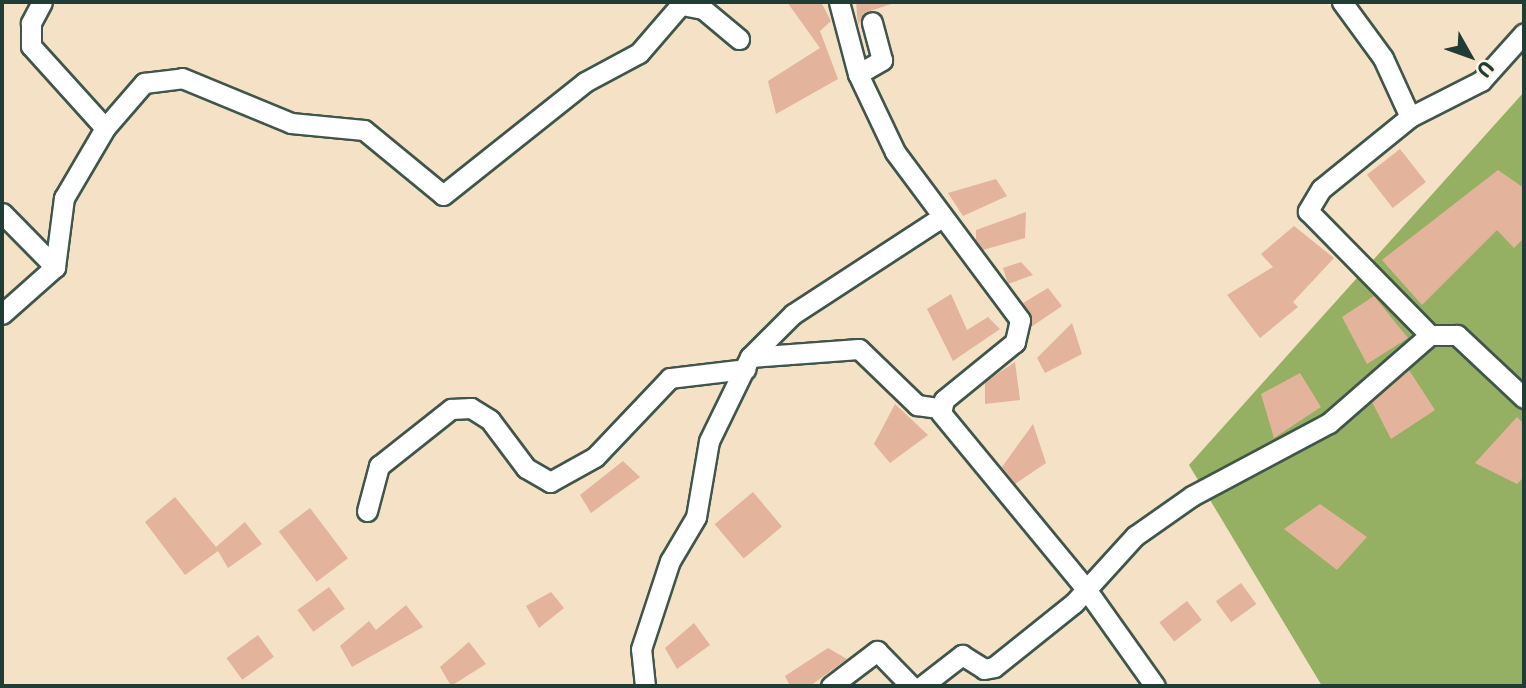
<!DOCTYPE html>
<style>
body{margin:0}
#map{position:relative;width:1526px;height:688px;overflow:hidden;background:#f4e1c6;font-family:"Playpen Sans",sans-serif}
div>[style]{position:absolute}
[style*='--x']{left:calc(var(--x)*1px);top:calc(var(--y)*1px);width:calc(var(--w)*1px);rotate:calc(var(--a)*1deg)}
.forest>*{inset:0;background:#95b062}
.building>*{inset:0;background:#e4b39b;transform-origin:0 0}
.roads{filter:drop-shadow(2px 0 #3f564a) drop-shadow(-2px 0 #3f564a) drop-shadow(0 2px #3f564a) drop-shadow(0 -2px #3f564a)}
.minor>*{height:19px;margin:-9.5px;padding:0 9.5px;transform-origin:9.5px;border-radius:9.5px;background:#fff}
span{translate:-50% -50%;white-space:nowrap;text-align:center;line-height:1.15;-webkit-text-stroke:7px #fcf5e5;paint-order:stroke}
.frame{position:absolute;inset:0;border:4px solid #1f3d34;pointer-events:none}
.north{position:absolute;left:1435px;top:21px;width:70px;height:70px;-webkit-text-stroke:5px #fcf5e5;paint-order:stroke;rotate:130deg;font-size:19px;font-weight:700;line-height:28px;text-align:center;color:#1f3d34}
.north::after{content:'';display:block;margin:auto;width:24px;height:32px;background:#1f3d34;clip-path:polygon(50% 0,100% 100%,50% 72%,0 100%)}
</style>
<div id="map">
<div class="forest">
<div style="clip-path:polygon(1524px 92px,1524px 686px,1322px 686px,1189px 465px)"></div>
</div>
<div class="building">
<div style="clip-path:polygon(787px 2px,821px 2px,831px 21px,820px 31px,838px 79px,776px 114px,768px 81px,820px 48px)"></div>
<div style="clip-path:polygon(856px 2px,897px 2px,864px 13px,858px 25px)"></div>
<div style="left:1400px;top:149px;width:42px;height:42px;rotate:52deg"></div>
<div style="clip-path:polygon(1498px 170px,1524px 188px,1524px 238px,1514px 248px,1497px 230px,1422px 305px,1382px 260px)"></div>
<div style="clip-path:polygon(996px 179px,1007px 196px,963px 216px,948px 193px)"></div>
<div style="clip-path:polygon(1026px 212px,1025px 238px,983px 250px,976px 241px,976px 230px)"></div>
<div style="clip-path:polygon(1294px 226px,1334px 258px,1293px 302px,1298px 307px,1260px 338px,1227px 295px,1273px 267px,1261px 254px)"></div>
<div style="clip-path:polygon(1021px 262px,1033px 275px,1008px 284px,1003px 268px)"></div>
<div style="clip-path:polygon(1048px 288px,1062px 306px,1031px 327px,1023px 303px)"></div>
<div style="clip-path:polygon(951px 294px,967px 330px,988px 317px,1000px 329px,953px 361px,927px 309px)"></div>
<div style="clip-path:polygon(1374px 296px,1408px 338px,1367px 364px,1342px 317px)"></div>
<div style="clip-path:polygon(1072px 323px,1082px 354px,1045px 373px,1037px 358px)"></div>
<div style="clip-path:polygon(1015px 362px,1020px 400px,985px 404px,985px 382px)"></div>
<div style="clip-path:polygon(1409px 370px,1435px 410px,1391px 439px,1372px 402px)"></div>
<div style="clip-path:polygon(1300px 373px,1321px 407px,1274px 438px,1261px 394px)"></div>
<div style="clip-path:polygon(895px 404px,928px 435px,890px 463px,874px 444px)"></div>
<div style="clip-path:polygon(1517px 417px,1524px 424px,1524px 477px,1517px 484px,1475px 463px)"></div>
<div style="clip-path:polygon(1033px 424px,1046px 463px,1015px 484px,1002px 467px)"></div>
<div style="clip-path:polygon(623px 461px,640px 477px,591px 513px,580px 495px)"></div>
<div style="left:753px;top:492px;width:45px;height:50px;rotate:50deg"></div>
<div style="clip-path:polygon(175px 497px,216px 547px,245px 522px,262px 544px,228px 568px,218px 551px,185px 575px,145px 522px)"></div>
<div style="clip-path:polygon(1320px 504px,1367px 537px,1337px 570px,1284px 529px)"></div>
<div style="left:310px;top:508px;width:63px;height:39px;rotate:53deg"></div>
<div style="left:1241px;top:583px;width:26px;height:31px;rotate:54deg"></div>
<div style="left:329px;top:587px;width:27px;height:39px;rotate:54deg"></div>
<div style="clip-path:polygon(551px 592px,564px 608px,539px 628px,526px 606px)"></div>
<div style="left:1187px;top:601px;width:24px;height:35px;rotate:52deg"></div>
<div style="clip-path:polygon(406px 605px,423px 627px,352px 667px,340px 646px,369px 621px,376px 630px)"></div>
<div style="clip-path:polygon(694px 623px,710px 645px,677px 669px,665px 648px)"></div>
<div style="left:258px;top:635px;width:27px;height:39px;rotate:54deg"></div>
<div style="clip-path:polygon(469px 642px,486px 664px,451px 686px,440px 667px)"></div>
<div style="clip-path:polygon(828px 648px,847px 659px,810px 686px,790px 686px,785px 676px)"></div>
</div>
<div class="roads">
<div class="minor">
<div style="--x:42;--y:2;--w:24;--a:118"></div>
<div style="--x:31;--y:23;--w:23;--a:90"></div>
<div style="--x:31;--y:46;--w:110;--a:47.9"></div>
<div style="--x:839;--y:2;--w:74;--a:75.2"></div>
<div style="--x:858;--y:74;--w:86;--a:64.6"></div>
<div style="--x:895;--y:152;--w:209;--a:53.3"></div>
<div style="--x:1020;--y:320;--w:23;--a:103"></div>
<div style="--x:1015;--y:342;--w:92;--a:140.8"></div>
<div style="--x:944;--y:400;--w:13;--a:103"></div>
<div style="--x:941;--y:413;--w:228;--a:50.5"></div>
<div style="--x:1086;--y:589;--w:119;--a:54.6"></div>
<div style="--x:1342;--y:2;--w:69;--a:53.8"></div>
<div style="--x:1383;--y:58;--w:65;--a:65.4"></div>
<div style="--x:1410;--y:117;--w:114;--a:141"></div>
<div style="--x:1321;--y:189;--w:26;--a:121"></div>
<div style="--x:1308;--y:211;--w:174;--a:45.5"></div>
<div style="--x:1430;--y:335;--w:27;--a:0"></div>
<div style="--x:1457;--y:335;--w:92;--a:43.2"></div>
<div style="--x:682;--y:5;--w:21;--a:11"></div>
<div style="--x:703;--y:9;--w:47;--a:39.8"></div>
<div style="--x:858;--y:74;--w:28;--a:-30"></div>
<div style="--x:882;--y:60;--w:39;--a:-105"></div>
<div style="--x:1410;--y:117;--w:80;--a:-26.9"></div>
<div style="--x:1481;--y:81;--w:64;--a:-48.1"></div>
<div style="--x:2;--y:213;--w:76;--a:45.5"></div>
<div style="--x:2;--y:314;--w:71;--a:-41.6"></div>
<div style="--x:55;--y:267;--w:70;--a:-82.6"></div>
<div style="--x:64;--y:198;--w:81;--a:-59.6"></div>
<div style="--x:105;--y:128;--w:60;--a:-49.1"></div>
<div style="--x:144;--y:83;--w:38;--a:-7"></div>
<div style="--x:182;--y:78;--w:118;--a:22.4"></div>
<div style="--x:291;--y:123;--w:73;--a:5.5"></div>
<div style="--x:364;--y:130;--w:102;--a:39.4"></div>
<div style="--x:443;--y:195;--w:181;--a:-38.5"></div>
<div style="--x:585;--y:82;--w:61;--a:-28.2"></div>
<div style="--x:639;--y:53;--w:67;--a:-49.2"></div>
<div style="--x:750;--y:357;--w:109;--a:-4.2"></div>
<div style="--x:859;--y:349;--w:81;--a:44"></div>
<div style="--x:917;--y:405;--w:22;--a:8"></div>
<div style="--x:367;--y:511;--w:47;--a:-75.1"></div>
<div style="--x:379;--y:466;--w:92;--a:-38.4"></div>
<div style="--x:451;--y:409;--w:20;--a:-3"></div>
<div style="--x:471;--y:408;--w:22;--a:32"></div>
<div style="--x:490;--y:420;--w:60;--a:53.1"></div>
<div style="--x:526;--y:468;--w:28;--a:30"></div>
<div style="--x:550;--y:482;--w:51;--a:-29.1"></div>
<div style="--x:595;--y:457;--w:109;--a:-46.5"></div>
<div style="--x:670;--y:378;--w:76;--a:-6.8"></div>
<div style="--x:645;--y:686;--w:37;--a:-96"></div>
<div style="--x:641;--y:649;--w:93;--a:-71.8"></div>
<div style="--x:670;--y:561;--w:51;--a:-59.4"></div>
<div style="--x:696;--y:517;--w:77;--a:-80.3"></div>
<div style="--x:709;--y:441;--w:93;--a:-64"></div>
<div style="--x:750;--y:357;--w:61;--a:-45"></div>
<div style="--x:793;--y:314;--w:176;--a:-33.1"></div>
<div style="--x:831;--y:686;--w:58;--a:-37.3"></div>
<div style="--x:877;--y:651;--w:49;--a:45.8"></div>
<div style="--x:922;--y:686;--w:51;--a:-37.8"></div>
<div style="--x:962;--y:655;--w:26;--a:32"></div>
<div style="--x:984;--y:669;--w:10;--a:-11"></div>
<div style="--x:994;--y:667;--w:102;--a:-38.7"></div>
<div style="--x:1074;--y:603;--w:91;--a:-47.7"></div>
<div style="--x:1135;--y:536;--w:70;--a:-35.1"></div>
<div style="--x:1192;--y:496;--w:155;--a:-28.1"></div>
<div style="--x:1329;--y:423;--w:134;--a:-41.1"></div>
</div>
</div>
<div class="frame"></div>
<div class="north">U</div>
</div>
